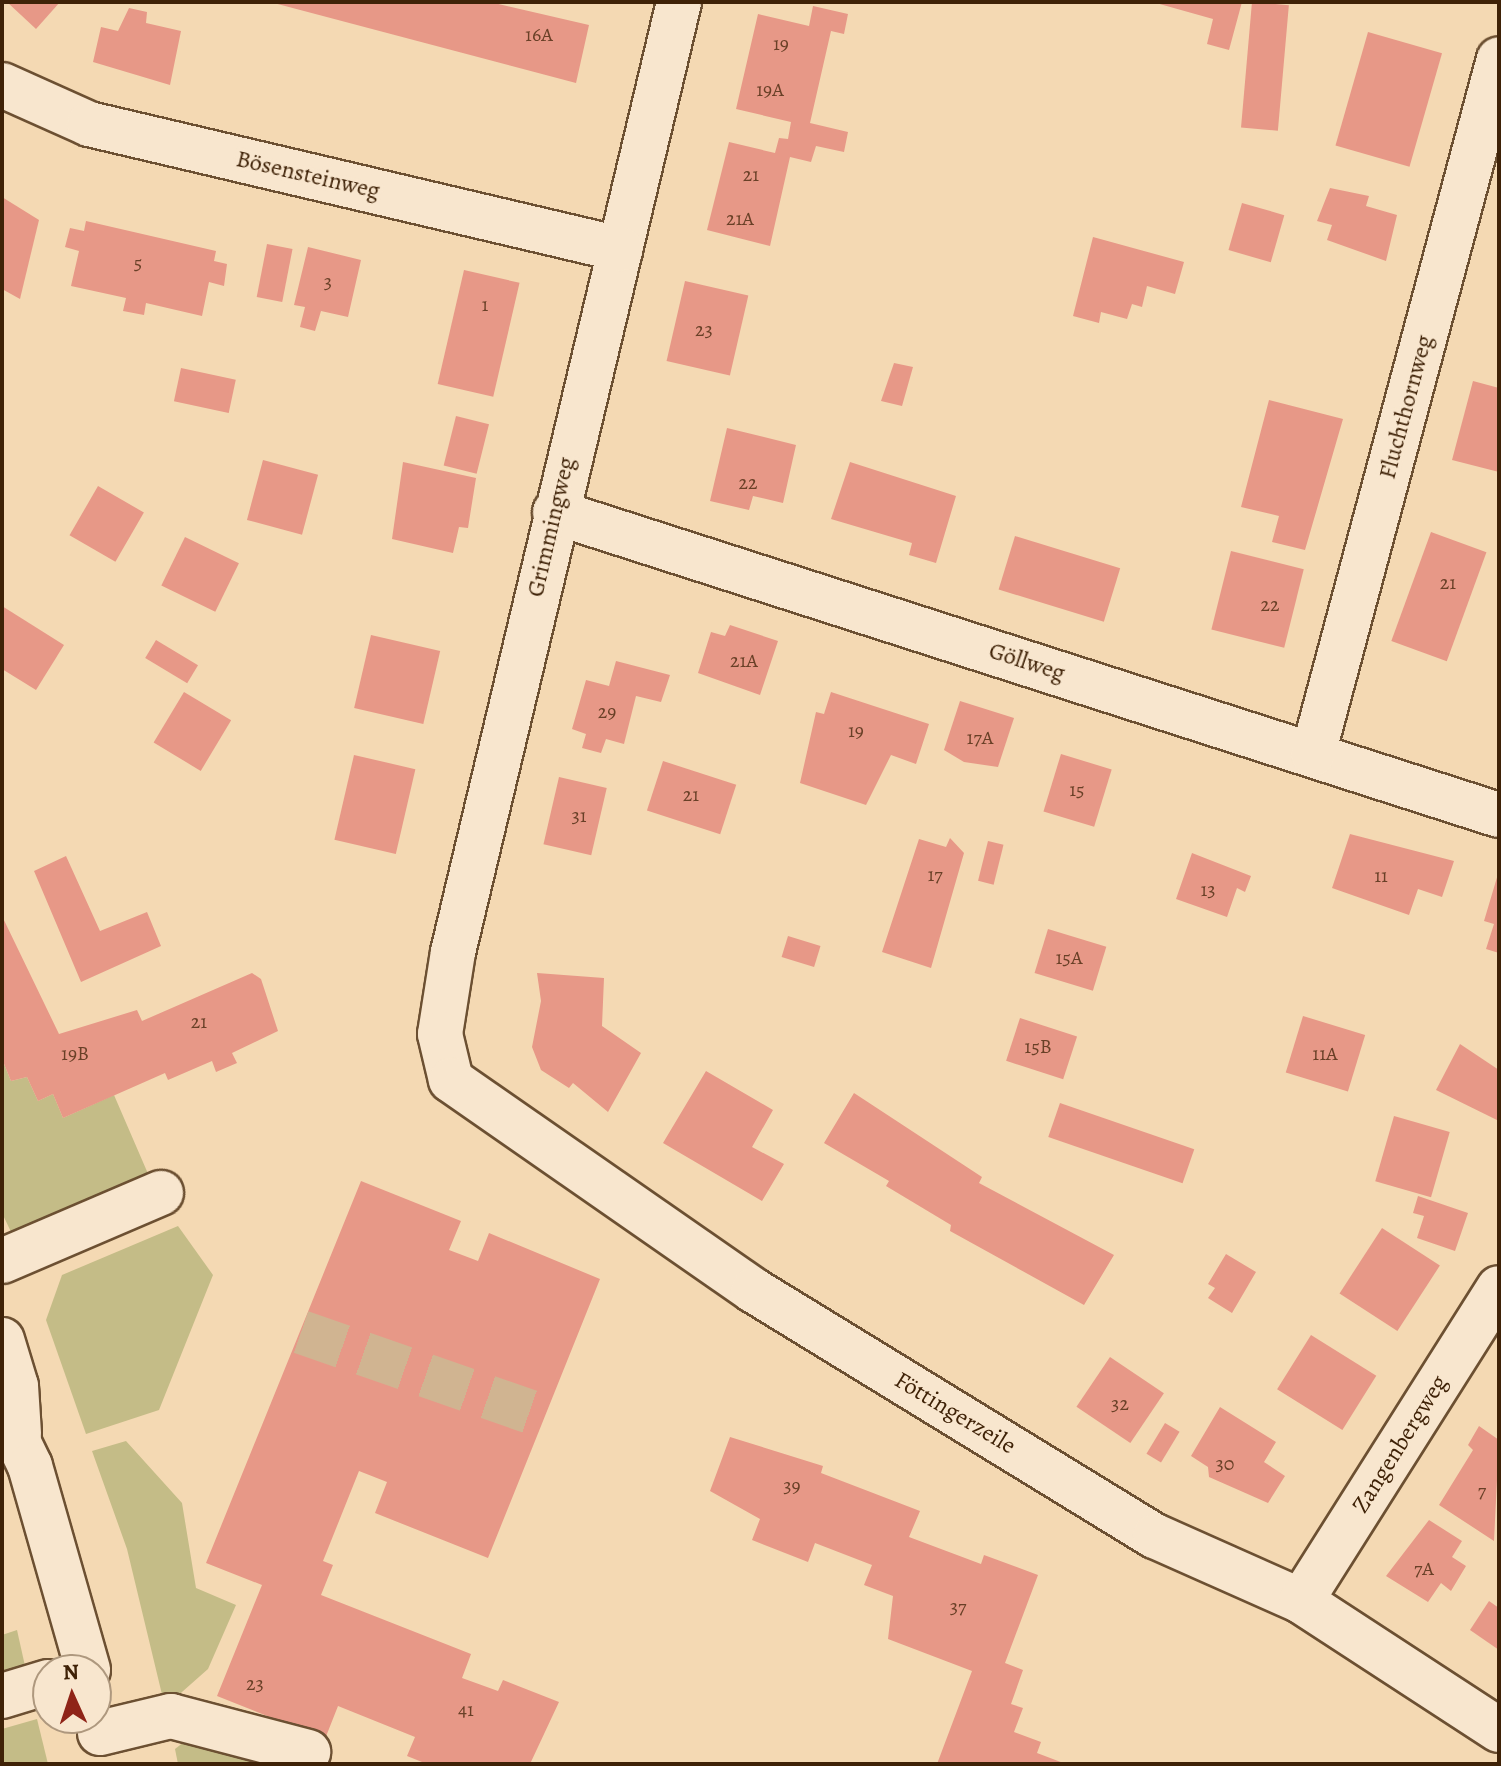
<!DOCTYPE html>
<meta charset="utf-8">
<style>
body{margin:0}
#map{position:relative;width:1501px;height:1766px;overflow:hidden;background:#f4d9b3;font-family:Alegreya,serif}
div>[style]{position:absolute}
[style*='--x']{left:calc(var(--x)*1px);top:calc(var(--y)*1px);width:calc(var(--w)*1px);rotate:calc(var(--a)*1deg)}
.green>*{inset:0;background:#c4bc87}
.building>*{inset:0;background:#e79887;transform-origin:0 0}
.minor-tunnel>*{height:44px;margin-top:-22px;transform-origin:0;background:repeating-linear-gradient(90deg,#d0b491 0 44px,transparent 0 66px)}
.roads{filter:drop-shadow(2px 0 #6c5032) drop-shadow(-2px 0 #6c5032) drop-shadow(0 2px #6c5032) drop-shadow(0 -2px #6c5032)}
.minor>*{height:44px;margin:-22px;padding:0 22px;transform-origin:22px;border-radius:22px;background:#f8e6ce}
span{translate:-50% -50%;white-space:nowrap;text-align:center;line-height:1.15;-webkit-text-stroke:7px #f8e6ce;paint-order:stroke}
.number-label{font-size:20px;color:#694027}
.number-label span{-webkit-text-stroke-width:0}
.street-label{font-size:24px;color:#3f2207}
.frame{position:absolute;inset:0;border:4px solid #3f2207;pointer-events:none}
.north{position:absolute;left:32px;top:1654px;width:80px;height:80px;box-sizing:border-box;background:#f8e6ce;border:2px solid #ae987e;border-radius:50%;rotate:357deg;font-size:22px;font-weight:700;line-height:32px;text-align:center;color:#3f2207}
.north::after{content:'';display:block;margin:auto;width:28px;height:36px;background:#8f2418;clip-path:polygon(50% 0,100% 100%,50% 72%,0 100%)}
</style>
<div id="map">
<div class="green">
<div style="clip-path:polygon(2px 1059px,11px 1081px,27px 1077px,38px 1101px,53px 1094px,63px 1118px,114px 1095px,149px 1176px,12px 1234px,2px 1213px)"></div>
<div style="clip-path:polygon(178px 1226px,213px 1275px,159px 1410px,86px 1434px,46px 1320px,62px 1275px)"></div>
<div style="clip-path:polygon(126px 1441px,182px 1503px,196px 1588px,236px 1605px,208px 1669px,165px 1707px,127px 1549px,92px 1451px)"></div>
<div style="clip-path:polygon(17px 1630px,25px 1666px,2px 1675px,2px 1635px)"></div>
<div style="clip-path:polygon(37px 1719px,48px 1764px,2px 1764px,2px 1729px)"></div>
<div style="clip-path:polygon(189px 1738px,277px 1764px,178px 1764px,175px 1749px)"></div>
</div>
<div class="building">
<div style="clip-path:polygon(7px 2px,60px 2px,36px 29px)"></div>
<div style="clip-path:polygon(270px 2px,490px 2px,589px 25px,576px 83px)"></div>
<div style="clip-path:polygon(1242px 2px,1229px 50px,1207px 44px,1213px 19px,1156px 3px)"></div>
<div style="left:1252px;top:2px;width:37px;height:126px;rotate:5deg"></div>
<div style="clip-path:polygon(813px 6px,848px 14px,844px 34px,831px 31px,810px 123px,848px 132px,844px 152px,816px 146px,811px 162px,790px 157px,770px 246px,707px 230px,729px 142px,775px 153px,779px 138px,788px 139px,791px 122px,736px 109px,758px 14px,809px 26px)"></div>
<div style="clip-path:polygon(129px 8px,147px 12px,146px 23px,181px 31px,170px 85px,93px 62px,101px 27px,118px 31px)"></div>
<div style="left:1368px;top:32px;width:77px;height:118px;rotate:16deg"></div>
<div style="clip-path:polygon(1330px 188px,1369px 196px,1366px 206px,1397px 215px,1386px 261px,1327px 240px,1332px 225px,1317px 221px)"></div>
<div style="clip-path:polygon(2px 197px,39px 220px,20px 299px,2px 289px)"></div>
<div style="left:1242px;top:203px;width:44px;height:49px;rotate:16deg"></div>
<div style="clip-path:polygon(86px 221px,216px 251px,214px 261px,227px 264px,224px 286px,209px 282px,202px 316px,146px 303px,144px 315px,123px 311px,126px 298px,71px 286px,79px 251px,65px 247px,70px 228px,84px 231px)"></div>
<div style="clip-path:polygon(1093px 237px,1184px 262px,1175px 294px,1147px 286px,1142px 307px,1132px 304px,1127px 319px,1101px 312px,1099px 323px,1073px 316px)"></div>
<div style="left:267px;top:244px;width:26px;height:54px;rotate:11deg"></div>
<div style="clip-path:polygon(308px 247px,361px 260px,348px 317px,321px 311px,315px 331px,300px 327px,305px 307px,294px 305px)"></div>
<div style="left:464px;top:270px;width:57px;height:117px;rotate:13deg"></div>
<div style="left:685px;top:281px;width:65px;height:82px;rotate:13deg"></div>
<div style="clip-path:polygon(894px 363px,913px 367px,902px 406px,881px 401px)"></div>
<div style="left:181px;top:368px;width:56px;height:34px;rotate:12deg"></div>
<div style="clip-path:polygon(1473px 381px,1499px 388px,1499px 472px,1452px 460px)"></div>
<div style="clip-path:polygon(1269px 400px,1343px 419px,1305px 550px,1272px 542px,1279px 516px,1241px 507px)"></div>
<div style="left:456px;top:416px;width:34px;height:51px;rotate:14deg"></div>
<div style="clip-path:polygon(727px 428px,796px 445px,783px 503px,753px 496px,749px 510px,710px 501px)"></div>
<div style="left:263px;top:460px;width:57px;height:62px;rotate:15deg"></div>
<div style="clip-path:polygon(403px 462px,476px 478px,468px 528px,459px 527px,453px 553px,392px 539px)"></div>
<div style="clip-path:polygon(850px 462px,956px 496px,936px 563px,909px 555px,912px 543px,831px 519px)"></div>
<div style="left:98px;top:486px;width:53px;height:57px;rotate:30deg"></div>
<div style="left:1431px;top:532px;width:59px;height:116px;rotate:20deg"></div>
<div style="left:1015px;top:536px;width:110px;height:56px;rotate:17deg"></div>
<div style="left:185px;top:537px;width:60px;height:54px;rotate:26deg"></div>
<div style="left:1231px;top:551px;width:75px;height:81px;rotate:14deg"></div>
<div style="clip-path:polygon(2px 606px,64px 645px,36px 690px,2px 669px)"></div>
<div style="clip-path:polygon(730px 625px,778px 641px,760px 695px,698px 673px,711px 632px,725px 636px)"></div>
<div style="left:371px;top:635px;width:71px;height:75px;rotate:13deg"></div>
<div style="left:156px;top:640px;width:49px;height:21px;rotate:31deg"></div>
<div style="clip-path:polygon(616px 661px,670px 675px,661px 702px,636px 696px,624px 744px,606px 739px,601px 753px,582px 748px,586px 734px,572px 729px,586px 680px,609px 686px)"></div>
<div style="left:184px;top:692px;width:55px;height:59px;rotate:31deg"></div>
<div style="clip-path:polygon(831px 692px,929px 724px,916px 764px,891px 755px,866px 805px,800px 783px,816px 712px,824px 714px)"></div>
<div style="clip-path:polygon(960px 701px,1014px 718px,998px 767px,964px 762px,944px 750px)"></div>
<div style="left:1061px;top:754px;width:53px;height:60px;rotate:17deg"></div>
<div style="left:354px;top:755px;width:63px;height:87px;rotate:13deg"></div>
<div style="left:663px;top:761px;width:77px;height:52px;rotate:18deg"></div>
<div style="left:559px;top:777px;width:49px;height:69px;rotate:13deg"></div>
<div style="clip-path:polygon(1350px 834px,1454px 861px,1442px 897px,1418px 889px,1409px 915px,1332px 888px)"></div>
<div style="clip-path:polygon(950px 838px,964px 853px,931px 968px,882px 952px,919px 839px,946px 847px)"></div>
<div style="left:988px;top:841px;width:16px;height:41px;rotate:14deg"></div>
<div style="clip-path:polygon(1192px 853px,1251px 876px,1245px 892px,1237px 888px,1227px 917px,1176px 899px)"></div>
<div style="clip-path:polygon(66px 856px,100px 931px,147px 912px,161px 946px,81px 982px,34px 871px)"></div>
<div style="clip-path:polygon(1498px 874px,1499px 874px,1499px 953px,1486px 949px,1494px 924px,1484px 921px)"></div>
<div style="clip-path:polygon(2px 916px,59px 1034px,137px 1010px,142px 1021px,252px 973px,261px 979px,278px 1031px,232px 1053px,237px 1063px,216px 1072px,212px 1061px,168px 1080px,165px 1073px,63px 1118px,53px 1094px,38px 1101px,27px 1077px,11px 1081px,2px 1059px)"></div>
<div style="left:1048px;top:929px;width:61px;height:46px;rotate:17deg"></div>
<div style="left:788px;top:936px;width:34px;height:22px;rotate:17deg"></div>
<div style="clip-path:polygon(537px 973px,604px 978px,602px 1026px,641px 1053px,608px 1112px,573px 1083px,569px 1088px,541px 1070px,532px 1047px,541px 1001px)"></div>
<div style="left:1303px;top:1016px;width:65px;height:59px;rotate:17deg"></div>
<div style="left:1020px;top:1018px;width:60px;height:45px;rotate:18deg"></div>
<div style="clip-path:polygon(1460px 1044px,1499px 1070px,1499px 1121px,1436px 1090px)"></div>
<div style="clip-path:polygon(706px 1071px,773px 1110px,752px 1147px,784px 1164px,762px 1201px,663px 1143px)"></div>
<div style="clip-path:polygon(854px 1093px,982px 1177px,979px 1183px,1114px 1255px,1084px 1305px,950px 1231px,951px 1225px,886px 1186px,889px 1181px,824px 1143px)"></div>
<div style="left:1060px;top:1103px;width:142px;height:36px;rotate:19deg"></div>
<div style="left:1394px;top:1116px;width:58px;height:68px;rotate:16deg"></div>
<div style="clip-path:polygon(361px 1181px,461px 1221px,449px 1250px,478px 1261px,489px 1233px,600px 1279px,488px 1558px,375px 1513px,387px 1482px,359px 1471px,323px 1561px,333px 1565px,321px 1595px,471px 1654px,462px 1678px,498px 1691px,503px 1680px,559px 1702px,530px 1764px,427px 1764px,407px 1756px,415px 1737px,338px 1706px,325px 1739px,217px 1696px,262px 1585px,206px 1563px)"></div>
<div style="clip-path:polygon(1418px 1196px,1468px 1213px,1455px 1251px,1417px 1238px,1424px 1216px,1413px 1213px)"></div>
<div style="left:1382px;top:1228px;width:69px;height:78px;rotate:33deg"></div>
<div style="clip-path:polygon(1226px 1254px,1256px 1272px,1232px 1313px,1208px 1298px,1215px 1288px,1208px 1284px)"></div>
<div style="left:1311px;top:1335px;width:77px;height:64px;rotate:32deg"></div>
<div style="left:1110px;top:1357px;width:65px;height:60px;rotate:34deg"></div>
<div style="clip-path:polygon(1220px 1407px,1276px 1442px,1264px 1462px,1285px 1476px,1268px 1503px,1209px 1477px,1208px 1467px,1191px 1456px)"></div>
<div style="left:1165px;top:1423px;width:17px;height:36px;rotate:31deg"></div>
<div style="clip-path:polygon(1479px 1426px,1499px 1440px,1494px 1541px,1439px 1505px,1473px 1450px,1468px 1445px)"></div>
<div style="clip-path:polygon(730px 1437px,823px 1466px,821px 1473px,920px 1511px,909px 1537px,981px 1564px,984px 1555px,1038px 1575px,1005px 1663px,1023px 1670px,1011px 1704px,1023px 1708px,1014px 1732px,1041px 1742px,1037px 1753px,1066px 1764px,937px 1764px,972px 1671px,888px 1639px,893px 1596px,864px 1585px,872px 1565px,815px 1543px,808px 1562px,752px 1540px,760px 1519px,710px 1491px)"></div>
<div style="clip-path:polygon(1429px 1520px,1462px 1541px,1452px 1557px,1466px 1566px,1451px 1591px,1441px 1583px,1428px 1602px,1386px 1576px)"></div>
<div style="clip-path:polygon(1489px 1601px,1499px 1608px,1499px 1650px,1470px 1630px)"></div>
</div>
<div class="minor-tunnel">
<div style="--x:301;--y:1332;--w:258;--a:19.2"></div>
</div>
<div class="roads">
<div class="minor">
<div style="--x:679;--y:2;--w:977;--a:103.38"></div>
<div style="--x:453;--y:952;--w:83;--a:99"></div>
<div style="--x:440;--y:1034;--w:47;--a:76.6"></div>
<div style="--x:451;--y:1080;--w:368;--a:34.8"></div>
<div style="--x:753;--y:1290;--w:471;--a:31.5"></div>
<div style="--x:1155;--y:1536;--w:160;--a:24"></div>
<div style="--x:1301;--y:1601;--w:236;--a:33.1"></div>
<div style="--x:2;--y:85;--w:95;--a:24.1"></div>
<div style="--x:89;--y:124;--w:546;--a:13.25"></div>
<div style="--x:555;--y:512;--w:991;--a:17.8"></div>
<div style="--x:1313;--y:754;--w:719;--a:-75.02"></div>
<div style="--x:2;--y:1261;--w:173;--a:-23.2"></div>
<div style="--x:2;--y:1340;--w:48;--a:73.1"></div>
<div style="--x:16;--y:1386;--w:48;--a:86.4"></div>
<div style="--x:2;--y:1408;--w:64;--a:64.2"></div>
<div style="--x:30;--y:1466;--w:212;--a:74.1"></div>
<div style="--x:1301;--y:1601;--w:370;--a:-57.7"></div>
<div style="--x:2;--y:1696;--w:48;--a:-16.9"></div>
<div style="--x:100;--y:1733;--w:73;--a:-13.5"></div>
<div style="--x:171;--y:1716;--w:142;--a:14.7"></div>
</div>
</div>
<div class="number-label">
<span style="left:539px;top:34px">16A</span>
<span style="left:781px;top:43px">19</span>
<span style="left:770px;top:89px">19A</span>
<span style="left:751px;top:174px">21</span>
<span style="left:740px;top:218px">21A</span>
<span style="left:138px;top:262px">5</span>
<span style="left:328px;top:281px">3</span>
<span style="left:485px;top:304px">1</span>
<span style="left:704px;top:329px">23</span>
<span style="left:748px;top:482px">22</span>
<span style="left:1448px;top:582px">21</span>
<span style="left:1270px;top:604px">22</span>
<span style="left:744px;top:660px">21A</span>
<span style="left:607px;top:711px">29</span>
<span style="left:856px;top:730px">19</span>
<span style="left:980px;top:737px">17A</span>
<span style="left:1077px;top:789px">15</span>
<span style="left:691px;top:794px">21</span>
<span style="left:579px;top:815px">31</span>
<span style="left:935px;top:874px">17</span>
<span style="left:1381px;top:875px">11</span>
<span style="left:1208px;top:889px">13</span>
<span style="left:1069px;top:957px">15A</span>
<span style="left:199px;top:1021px">21</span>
<span style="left:1038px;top:1046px">15B</span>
<span style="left:75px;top:1053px">19B</span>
<span style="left:1325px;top:1053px">11A</span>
<span style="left:1120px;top:1403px">32</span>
<span style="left:1225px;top:1463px">30</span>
<span style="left:792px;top:1485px">39</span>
<span style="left:1482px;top:1490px">7</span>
<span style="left:1424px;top:1568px">7A</span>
<span style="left:958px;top:1606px">37</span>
<span style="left:255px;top:1683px">23</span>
<span style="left:466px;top:1709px">41</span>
</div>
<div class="street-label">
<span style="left:308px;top:175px;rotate:13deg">Bösensteinweg</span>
<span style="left:1406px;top:407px;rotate:-75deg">Fluchthornweg</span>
<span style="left:551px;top:527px;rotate:-77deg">Grimmingweg</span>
<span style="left:1027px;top:662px;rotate:18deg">Göllweg</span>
<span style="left:955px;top:1413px;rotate:31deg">Föttingerzeile</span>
<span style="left:1400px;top:1444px;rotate:-58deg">Zangenbergweg</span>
</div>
<div class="frame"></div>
<div class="north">N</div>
</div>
